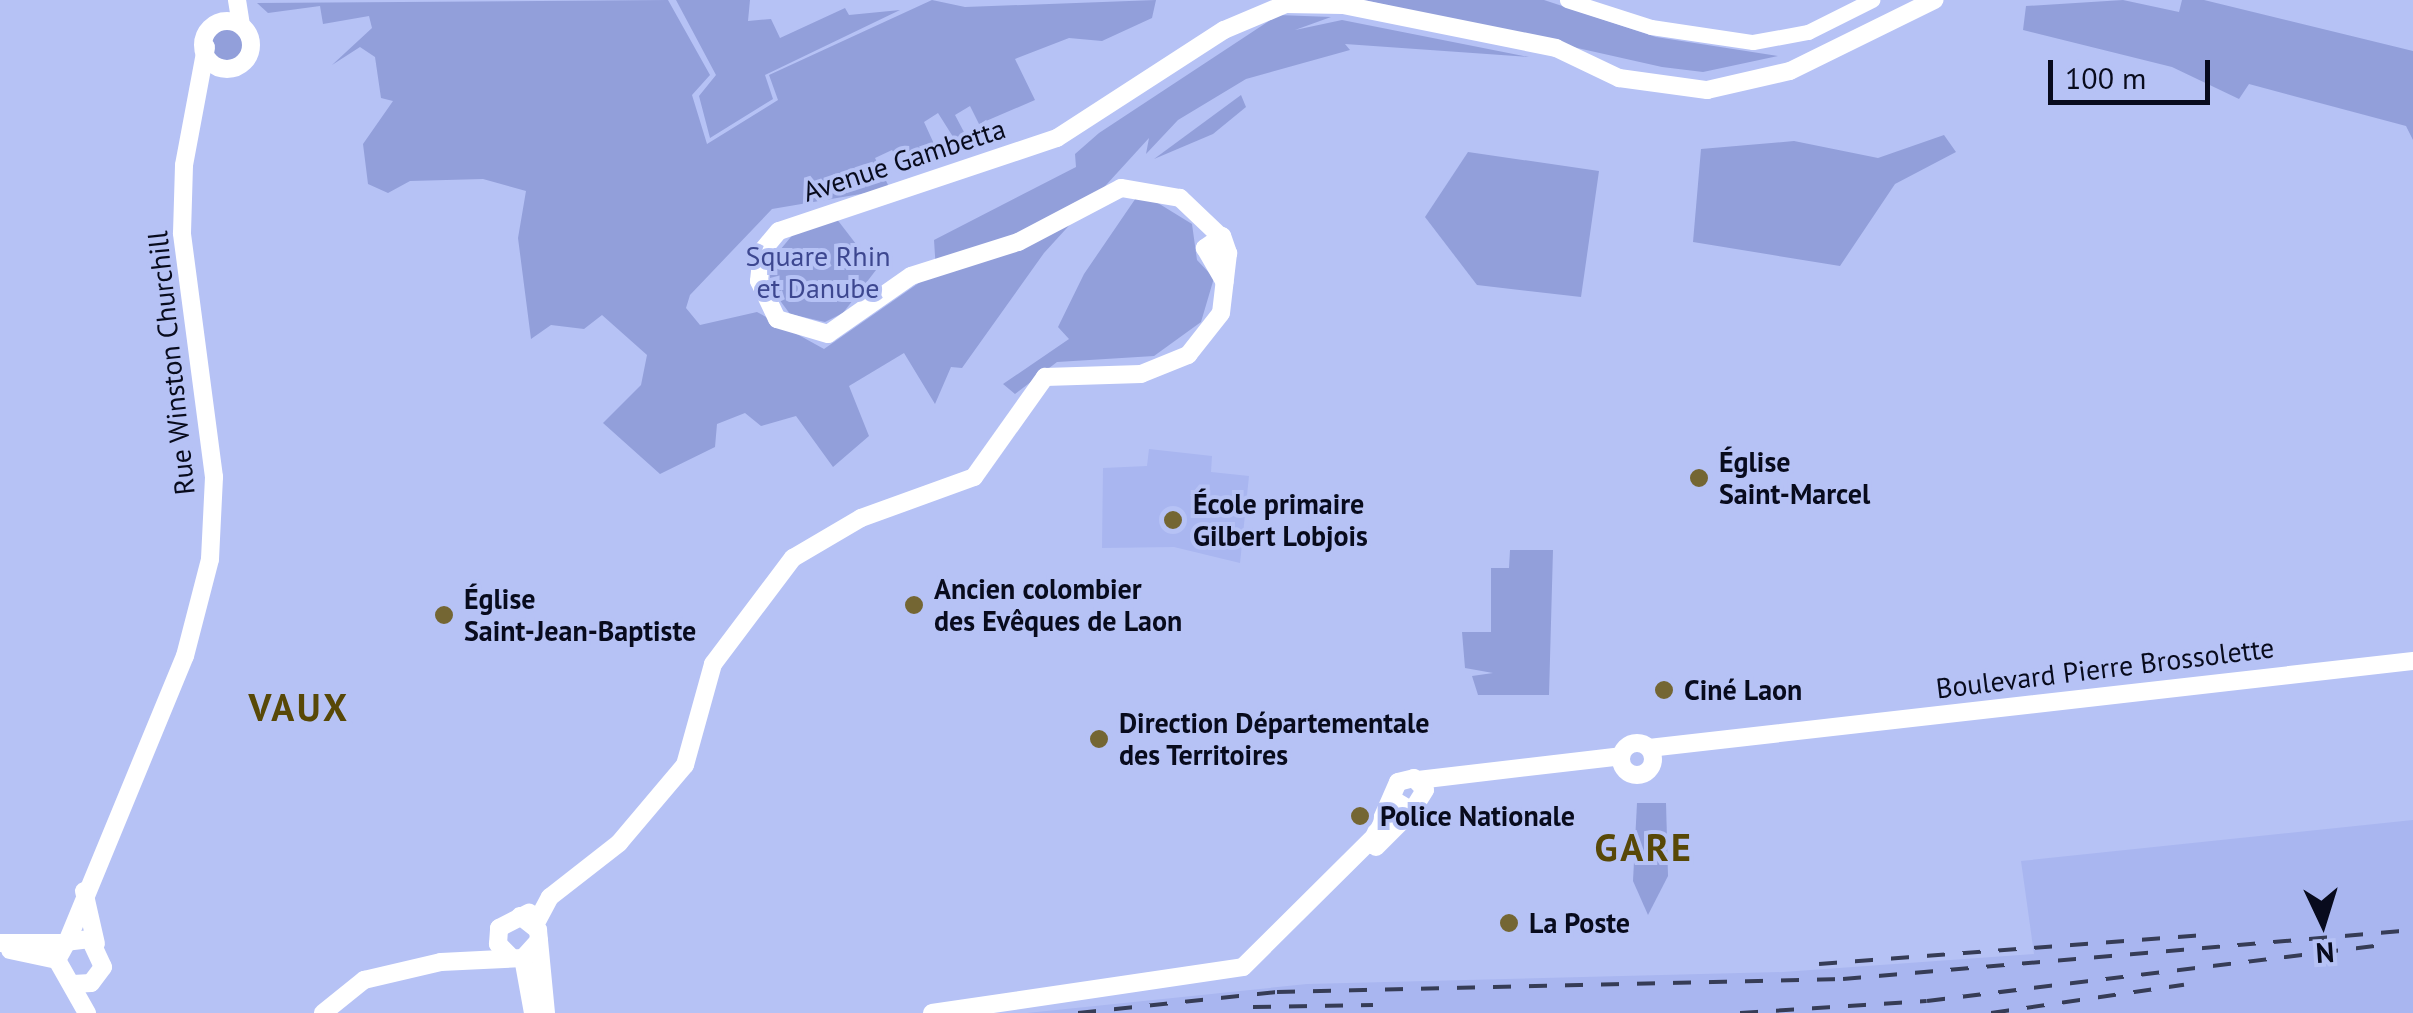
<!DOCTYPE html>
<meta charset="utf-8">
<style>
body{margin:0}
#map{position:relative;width:2413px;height:1013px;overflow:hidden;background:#b6c2f5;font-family:"PT Sans",sans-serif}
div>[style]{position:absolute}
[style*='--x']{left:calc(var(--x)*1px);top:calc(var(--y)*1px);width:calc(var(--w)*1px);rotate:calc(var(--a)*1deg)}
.built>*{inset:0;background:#a9b6f0}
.green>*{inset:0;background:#929fda}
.round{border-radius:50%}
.tertiary>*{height:15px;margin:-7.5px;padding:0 7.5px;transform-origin:7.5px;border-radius:7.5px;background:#fff}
.secondary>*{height:18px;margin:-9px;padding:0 9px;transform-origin:9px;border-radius:9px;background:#fff}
.secondary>.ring{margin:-9px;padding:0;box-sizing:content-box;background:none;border:18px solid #fff;border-radius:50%}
.rail>*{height:4px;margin-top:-2px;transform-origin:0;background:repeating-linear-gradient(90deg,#363c56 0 18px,transparent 0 36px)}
.dots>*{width:28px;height:28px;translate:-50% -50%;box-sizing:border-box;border:5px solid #b6c2f5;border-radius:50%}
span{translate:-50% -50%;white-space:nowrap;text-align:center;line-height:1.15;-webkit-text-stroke:8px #b6c2f5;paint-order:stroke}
.street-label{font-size:28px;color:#080b1d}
.park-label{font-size:28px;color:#3d4790}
.poi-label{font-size:28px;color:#080b1d;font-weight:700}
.left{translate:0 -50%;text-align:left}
.district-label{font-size:38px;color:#584807;font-weight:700;letter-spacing:2.5px}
.north{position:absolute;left:2273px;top:873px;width:100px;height:100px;-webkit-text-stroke:8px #b6c2f5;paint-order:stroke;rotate:176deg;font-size:28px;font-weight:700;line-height:40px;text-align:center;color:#080b1d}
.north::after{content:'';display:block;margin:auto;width:35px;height:45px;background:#080b1d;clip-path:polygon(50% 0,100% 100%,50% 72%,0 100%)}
.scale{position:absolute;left:2048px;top:60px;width:162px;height:45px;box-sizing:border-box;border:5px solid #080b1d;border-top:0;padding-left:12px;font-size:30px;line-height:35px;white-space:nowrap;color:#080b1d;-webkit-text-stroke:8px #b6c2f5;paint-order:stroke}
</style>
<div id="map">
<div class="built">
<div style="clip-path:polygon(1149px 449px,1212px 456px,1211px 472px,1249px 476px,1240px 563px,1174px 547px,1102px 548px,1103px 468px,1147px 466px)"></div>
<div style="clip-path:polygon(2413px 820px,2413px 1013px,1027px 1013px,1307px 984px,1783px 972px,2034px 954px,2021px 861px)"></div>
</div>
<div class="green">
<div style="clip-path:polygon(668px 0,710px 75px,692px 95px,707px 144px,778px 100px,769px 75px,932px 0,965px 7px,1156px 0,1152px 18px,1102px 41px,1069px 38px,1015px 59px,1035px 100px,979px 124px,970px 106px,955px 115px,965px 134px,955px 140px,938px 113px,924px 122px,940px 157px,902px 166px,892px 150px,875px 158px,890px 189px,772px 209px,690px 295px,686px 308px,700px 325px,757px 312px,824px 349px,936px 271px,934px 240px,1076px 167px,1075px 154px,1099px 133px,1278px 15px,1331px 17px,1295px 30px,1342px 20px,1529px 57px,1345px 44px,1350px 50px,1246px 79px,1178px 120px,1146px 154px,1149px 138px,1044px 253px,962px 368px,951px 367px,935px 404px,904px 353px,849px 386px,869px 436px,833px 467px,796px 416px,761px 426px,745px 413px,717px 424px,715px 447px,660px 474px,603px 423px,641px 385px,647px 355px,602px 315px,584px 329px,551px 325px,531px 339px,518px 238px,526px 191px,483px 179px,410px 181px,388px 193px,368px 184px,363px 144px,393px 101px,381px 98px,375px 57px,360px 47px,332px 65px,372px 28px,369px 16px,323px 24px,320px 6px,268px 13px,257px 3px)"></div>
<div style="clip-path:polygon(676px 0,750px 0,748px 21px,771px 19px,780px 38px,845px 8px,849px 15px,900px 10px,765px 75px,773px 99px,710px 138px,699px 96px,716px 75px)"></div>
<div style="clip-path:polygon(1364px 0,1544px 0,1656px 37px,1778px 56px,1703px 72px,1662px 67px)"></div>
<div style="clip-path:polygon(2123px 0,2179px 12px,2182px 0,2204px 0,2413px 51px,2413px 140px,2406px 126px,2249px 84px,2239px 99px,2172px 67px,2023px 30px,2026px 6px)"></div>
<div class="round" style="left:208px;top:26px;width:38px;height:38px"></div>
<div style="clip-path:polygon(1241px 95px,1246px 107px,1213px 134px,1154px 159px)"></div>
<div style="clip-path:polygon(1944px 135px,1956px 152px,1895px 184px,1840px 266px,1693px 242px,1701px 149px,1794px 141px,1878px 158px)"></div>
<div style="clip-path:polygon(1468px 152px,1599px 171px,1581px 297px,1477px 285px,1425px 217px)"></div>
<div style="clip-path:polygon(1140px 192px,1192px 224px,1197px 260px,1214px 278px,1201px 322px,1154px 356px,1057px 362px,1015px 394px,1003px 384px,1069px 339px,1058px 327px,1084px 274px)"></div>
<div style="clip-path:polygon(836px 218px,876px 270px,843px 313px,825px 322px,790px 314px,770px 287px,770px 262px,795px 232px)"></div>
<div style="clip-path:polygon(1510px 550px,1553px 550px,1549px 695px,1478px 695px,1472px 676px,1493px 673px,1465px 668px,1462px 632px,1491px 632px,1491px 568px,1509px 568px)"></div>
<div style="clip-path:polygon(1637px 803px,1666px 803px,1668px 876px,1648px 915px,1633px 881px)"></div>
</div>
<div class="tertiary">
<div style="--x:1567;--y:0;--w:88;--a:17.8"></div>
<div style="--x:1651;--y:27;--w:103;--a:8.4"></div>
<div style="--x:1753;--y:42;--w:56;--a:-10.3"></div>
<div style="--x:1808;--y:32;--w:72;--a:-26.6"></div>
</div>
<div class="secondary">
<div style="--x:237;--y:0;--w:25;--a:81"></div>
<div class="ring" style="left:203px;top:21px;width:30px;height:30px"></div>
<div style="--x:1219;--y:235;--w:54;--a:-136.5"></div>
<div style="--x:1180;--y:198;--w:60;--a:-170.4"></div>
<div style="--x:1121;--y:188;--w:116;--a:152.3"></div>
<div style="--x:1018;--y:242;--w:112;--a:162.4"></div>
<div style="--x:911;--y:276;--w:101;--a:145.1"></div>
<div style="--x:828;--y:334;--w:53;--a:-163.6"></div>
<div style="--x:777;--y:319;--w:42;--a:-115.3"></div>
<div style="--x:759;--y:281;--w:30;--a:-84"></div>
<div style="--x:762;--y:251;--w:26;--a:-50"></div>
<div style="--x:779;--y:231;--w:293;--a:-18.5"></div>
<div style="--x:1057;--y:138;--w:199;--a:-32.9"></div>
<div style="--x:1224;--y:30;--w:67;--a:-22.8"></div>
<div style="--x:1286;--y:4;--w:57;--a:1"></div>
<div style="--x:1343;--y:5;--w:217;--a:11.4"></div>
<div style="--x:1556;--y:48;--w:70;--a:25.5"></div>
<div style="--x:1619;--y:78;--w:89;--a:7.8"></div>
<div style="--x:1707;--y:90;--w:85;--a:-12.9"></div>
<div style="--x:1790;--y:71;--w:161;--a:-26.2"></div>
<div style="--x:1212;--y:258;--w:17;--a:-17"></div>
<div style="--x:1228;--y:253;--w:18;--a:-109"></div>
<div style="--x:1222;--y:236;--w:21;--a:145"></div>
<div style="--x:1205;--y:248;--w:39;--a:60"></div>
<div class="ring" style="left:1621px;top:743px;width:14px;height:14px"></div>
<div style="--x:1649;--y:748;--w:769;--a:-6.5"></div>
<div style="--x:1418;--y:780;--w:204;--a:-6.7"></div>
<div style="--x:1376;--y:847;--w:51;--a:-45"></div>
<div style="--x:84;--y:891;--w:54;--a:77.2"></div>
<div style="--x:520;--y:916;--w:23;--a:38"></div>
<div style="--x:538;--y:930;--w:83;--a:84.5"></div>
<div style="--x:535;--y:925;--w:32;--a:-62"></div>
<div style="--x:550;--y:897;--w:88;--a:-38"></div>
<div style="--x:619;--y:843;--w:102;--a:-49.8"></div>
<div style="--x:685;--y:765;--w:105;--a:-74.5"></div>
<div style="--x:713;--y:664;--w:133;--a:-53"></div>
<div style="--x:793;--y:558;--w:79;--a:-30.5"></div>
<div style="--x:861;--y:518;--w:120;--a:-19.9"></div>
<div style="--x:974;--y:477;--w:123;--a:-54.6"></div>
<div style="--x:1045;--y:377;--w:96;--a:-1.8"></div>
<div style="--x:1141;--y:374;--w:51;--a:-22"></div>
<div style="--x:1188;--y:355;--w:53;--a:-51.8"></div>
<div style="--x:1221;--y:313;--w:60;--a:-83.3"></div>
<div style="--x:67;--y:942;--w:309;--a:-67.6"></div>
<div style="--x:185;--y:656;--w:100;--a:-75.5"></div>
<div style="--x:210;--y:559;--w:82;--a:-87.2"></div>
<div style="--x:214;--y:477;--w:246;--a:-97.5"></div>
<div style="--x:182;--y:233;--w:68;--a:-88.3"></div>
<div style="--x:184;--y:165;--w:120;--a:-79.4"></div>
<div style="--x:0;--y:943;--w:65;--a:0"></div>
<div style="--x:10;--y:950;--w:48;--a:12"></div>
<div style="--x:512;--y:958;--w:20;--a:-135"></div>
<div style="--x:498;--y:944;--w:16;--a:-86"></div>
<div style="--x:499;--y:928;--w:34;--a:-27"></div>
<div style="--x:523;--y:958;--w:56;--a:79.7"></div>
<div style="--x:73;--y:984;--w:18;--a:-3"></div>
<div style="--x:91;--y:983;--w:20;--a:-53"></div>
<div style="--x:103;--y:967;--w:31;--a:-115"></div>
<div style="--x:90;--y:939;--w:23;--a:173"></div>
<div style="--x:67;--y:942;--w:21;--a:119"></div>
<div style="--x:57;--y:960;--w:61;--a:60.5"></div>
<div style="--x:323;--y:1013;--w:53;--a:-38.8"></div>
<div style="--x:364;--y:980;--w:79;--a:-13.2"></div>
<div style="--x:441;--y:962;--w:82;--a:-2.8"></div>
<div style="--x:523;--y:958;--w:24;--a:-48"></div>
<div style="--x:932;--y:1013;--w:314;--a:-8.4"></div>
<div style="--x:1243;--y:967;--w:185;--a:-44.8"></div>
<div style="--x:1374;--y:837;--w:60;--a:-66.4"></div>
<div style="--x:1398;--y:782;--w:16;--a:-14"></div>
<div style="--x:1414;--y:778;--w:16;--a:47"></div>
<div style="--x:1425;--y:790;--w:25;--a:122"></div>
<div style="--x:1412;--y:811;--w:21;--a:-149"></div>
</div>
<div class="rail">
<div style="--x:1819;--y:964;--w:383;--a:-4.3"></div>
<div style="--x:1253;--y:1007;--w:120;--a:-1"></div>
<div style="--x:1078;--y:1013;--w:200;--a:-6"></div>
<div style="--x:1277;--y:992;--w:566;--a:-1.32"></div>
<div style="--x:1843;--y:979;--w:572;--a:-4.91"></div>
<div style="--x:1740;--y:1013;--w:187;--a:-3.7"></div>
<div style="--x:1927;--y:1001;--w:465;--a:-7"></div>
<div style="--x:1991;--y:1013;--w:195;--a:-8.3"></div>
</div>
<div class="dots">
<div style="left:1699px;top:478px;background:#746633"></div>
<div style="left:1173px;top:520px;background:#746633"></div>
<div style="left:914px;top:605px;background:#746633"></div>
<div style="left:444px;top:615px;background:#746633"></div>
<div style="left:1664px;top:690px;background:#746633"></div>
<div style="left:1099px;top:739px;background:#746633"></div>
<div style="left:1360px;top:816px;background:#746633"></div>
<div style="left:1509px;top:923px;background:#746633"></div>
</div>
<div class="street-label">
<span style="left:904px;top:160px;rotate:-18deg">Avenue Gambetta</span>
<span style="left:171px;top:363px;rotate:-96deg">Rue Winston Churchill</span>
<span style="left:2105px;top:668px;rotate:-7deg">Boulevard Pierre Brossolette</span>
</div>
<div class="park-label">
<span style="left:818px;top:272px">Square Rhin<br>et Danube</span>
</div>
<div class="poi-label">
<span class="left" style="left:1719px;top:478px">Église<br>Saint-Marcel</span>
<span class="left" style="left:1193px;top:520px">École primaire<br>Gilbert Lobjois</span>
<span class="left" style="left:934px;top:605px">Ancien colombier<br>des Evêques de Laon</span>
<span class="left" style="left:464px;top:615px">Église<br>Saint-Jean-Baptiste</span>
<span class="left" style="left:1684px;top:690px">Ciné Laon</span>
<span class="left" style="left:1119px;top:739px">Direction Départementale<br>des Territoires</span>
<span class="left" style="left:1380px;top:816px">Police Nationale</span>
<span class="left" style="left:1529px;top:923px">La Poste</span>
</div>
<div class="district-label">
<span style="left:299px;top:707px">VAUX</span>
<span style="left:1644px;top:847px">GARE</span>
</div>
<div class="north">N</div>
<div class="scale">100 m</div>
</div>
